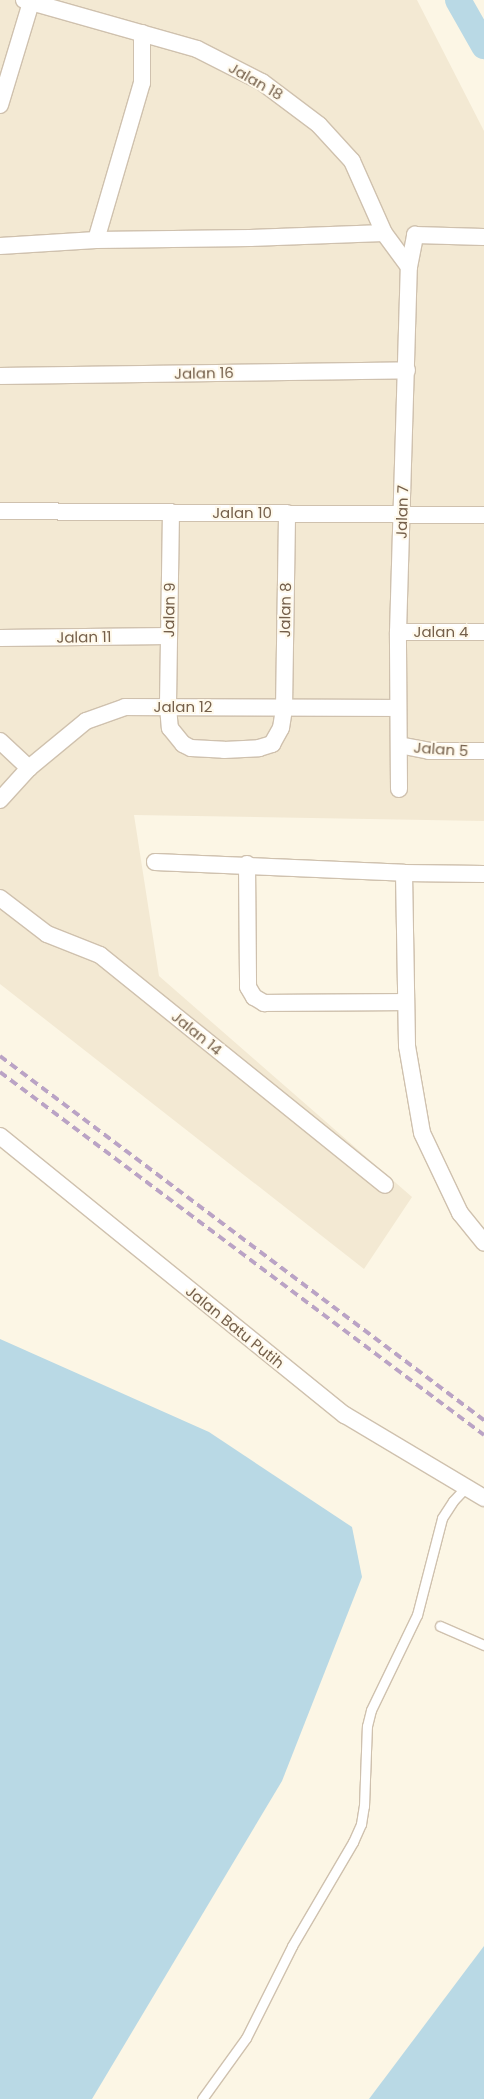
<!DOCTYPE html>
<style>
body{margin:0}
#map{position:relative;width:484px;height:2099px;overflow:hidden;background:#fcf6e5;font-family:Poppins,sans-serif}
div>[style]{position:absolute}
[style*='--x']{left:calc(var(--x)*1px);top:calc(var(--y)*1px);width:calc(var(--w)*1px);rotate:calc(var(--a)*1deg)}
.residential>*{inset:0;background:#f3e9d3}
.water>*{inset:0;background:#b9d9e5}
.river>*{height:26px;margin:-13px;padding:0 13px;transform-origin:13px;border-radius:13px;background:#b9d9e5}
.roads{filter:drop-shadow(1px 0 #cfc1ae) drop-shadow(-1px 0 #cfc1ae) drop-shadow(0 1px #cfc1ae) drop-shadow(0 -1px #cfc1ae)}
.service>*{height:9px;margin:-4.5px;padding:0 4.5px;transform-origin:4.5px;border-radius:4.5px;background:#fff}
.minor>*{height:16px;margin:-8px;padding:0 8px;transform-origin:8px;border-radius:8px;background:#fff}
.rail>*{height:4px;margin-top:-2px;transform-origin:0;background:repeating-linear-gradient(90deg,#baa3c5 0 8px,transparent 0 13px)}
span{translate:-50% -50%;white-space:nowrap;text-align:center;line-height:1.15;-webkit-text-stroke:4px #fff9eb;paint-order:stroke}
.street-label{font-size:15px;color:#745f4a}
</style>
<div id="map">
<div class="residential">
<div style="clip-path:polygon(0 0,417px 0,484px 131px,484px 821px,134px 815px,159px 976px,412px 1197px,364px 1269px,0 984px)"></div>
</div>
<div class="water">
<div style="clip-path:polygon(0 1339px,209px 1432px,352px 1527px,362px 1577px,282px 1781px,92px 2099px,0 2099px)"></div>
<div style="clip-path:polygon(484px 1946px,484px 2099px,369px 2099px)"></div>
</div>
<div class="river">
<div style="--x:458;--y:0;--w:53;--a:60.5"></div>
</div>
<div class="roads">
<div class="service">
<div style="--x:440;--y:1626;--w:48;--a:23.4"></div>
<div style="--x:202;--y:2099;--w:75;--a:-54.2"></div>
<div style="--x:246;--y:2038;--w:103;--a:-63.4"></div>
<div style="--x:292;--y:1946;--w:121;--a:-59.6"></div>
<div style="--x:353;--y:1842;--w:20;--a:-66"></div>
<div style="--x:361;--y:1824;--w:18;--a:-81"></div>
<div style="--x:364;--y:1806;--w:80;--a:-87.9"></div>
<div style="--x:367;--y:1726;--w:16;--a:-76"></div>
<div style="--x:371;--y:1710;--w:106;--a:-64.2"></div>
<div style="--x:417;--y:1615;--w:100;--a:-75.5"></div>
<div style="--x:442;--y:1518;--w:20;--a:-57"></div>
<div style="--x:453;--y:1501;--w:19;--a:-47"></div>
</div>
<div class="minor">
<div style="--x:24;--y:0;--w:180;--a:15.8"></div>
<div style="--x:197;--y:49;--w:73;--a:26.9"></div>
<div style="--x:262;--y:82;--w:71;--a:37"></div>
<div style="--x:319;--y:125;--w:49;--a:47.5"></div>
<div style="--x:352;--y:161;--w:79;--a:66"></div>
<div style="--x:384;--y:233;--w:42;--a:53.7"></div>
<div style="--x:0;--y:105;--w:108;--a:-73.2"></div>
<div style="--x:96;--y:240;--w:164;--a:-73.7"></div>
<div style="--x:142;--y:83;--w:50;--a:-90"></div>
<div style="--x:0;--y:246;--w:96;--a:-3.6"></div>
<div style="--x:96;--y:240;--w:154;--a:-0.7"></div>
<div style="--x:250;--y:238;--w:134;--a:-2.1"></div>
<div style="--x:0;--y:376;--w:407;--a:-0.8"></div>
<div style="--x:0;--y:511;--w:484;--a:0.5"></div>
<div style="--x:171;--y:512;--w:195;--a:90.9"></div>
<div style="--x:168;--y:707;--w:21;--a:85"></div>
<div style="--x:170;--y:728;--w:21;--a:51"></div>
<div style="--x:183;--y:744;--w:9;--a:27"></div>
<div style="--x:191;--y:748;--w:33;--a:3"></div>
<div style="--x:224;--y:750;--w:35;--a:-3"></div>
<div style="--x:259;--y:748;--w:14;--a:-17"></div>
<div style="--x:272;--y:744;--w:18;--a:-61"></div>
<div style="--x:281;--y:728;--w:20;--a:-81"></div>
<div style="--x:284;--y:708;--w:195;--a:-89.1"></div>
<div style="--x:398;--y:632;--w:86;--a:0"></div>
<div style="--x:0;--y:638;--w:169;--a:-0.7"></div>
<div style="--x:0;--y:741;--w:40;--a:43"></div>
<div style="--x:399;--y:745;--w:31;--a:11"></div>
<div style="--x:429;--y:751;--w:55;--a:0"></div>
<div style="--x:399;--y:789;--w:157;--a:-90.4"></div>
<div style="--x:398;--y:632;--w:365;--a:-88.3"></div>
<div style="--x:409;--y:267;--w:33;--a:-79"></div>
<div style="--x:415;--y:235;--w:69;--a:1.7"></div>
<div style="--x:0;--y:800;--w:43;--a:-47.8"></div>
<div style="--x:29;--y:768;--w:74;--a:-39.5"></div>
<div style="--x:86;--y:721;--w:41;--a:-19.7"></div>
<div style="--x:125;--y:707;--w:273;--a:0.2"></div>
<div style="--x:155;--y:862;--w:249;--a:2.5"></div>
<div style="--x:404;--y:873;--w:80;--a:0.7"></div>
<div style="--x:247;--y:864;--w:123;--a:89.5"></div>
<div style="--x:248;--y:987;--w:12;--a:59"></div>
<div style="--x:254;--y:997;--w:12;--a:31"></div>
<div style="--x:264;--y:1003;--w:142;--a:-0.4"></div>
<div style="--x:404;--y:873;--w:173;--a:89"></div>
<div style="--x:407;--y:1046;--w:88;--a:80.2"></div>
<div style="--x:422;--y:1133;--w:89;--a:64.6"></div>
<div style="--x:460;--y:1213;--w:38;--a:51"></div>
<div style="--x:0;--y:898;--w:59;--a:37.5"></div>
<div style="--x:47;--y:934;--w:57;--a:21.6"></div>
<div style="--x:100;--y:955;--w:366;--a:38.9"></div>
<div style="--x:0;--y:1136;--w:444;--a:39"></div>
<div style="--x:345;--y:1415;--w:162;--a:30.8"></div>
</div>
</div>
<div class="rail">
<div style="--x:0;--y:1056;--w:606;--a:36.95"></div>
<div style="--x:0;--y:1072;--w:605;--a:36.87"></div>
</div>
<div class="street-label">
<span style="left:256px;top:81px;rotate:30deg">Jalan 18</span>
<span style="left:204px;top:373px;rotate:-1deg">Jalan 16</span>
<span style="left:402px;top:512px;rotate:-88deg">Jalan 7</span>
<span style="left:242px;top:513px">Jalan 10</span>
<span style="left:169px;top:610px;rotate:-89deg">Jalan 9</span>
<span style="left:285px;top:610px;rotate:-89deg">Jalan 8</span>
<span style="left:441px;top:632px">Jalan 4</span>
<span style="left:84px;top:637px;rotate:-1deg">Jalan 11</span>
<span style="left:183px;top:707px">Jalan 12</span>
<span style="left:441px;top:749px;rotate:4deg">Jalan 5</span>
<span style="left:197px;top:1033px;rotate:39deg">Jalan 14</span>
<span style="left:235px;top:1327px;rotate:39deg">Jalan Batu Putih</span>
</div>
</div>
